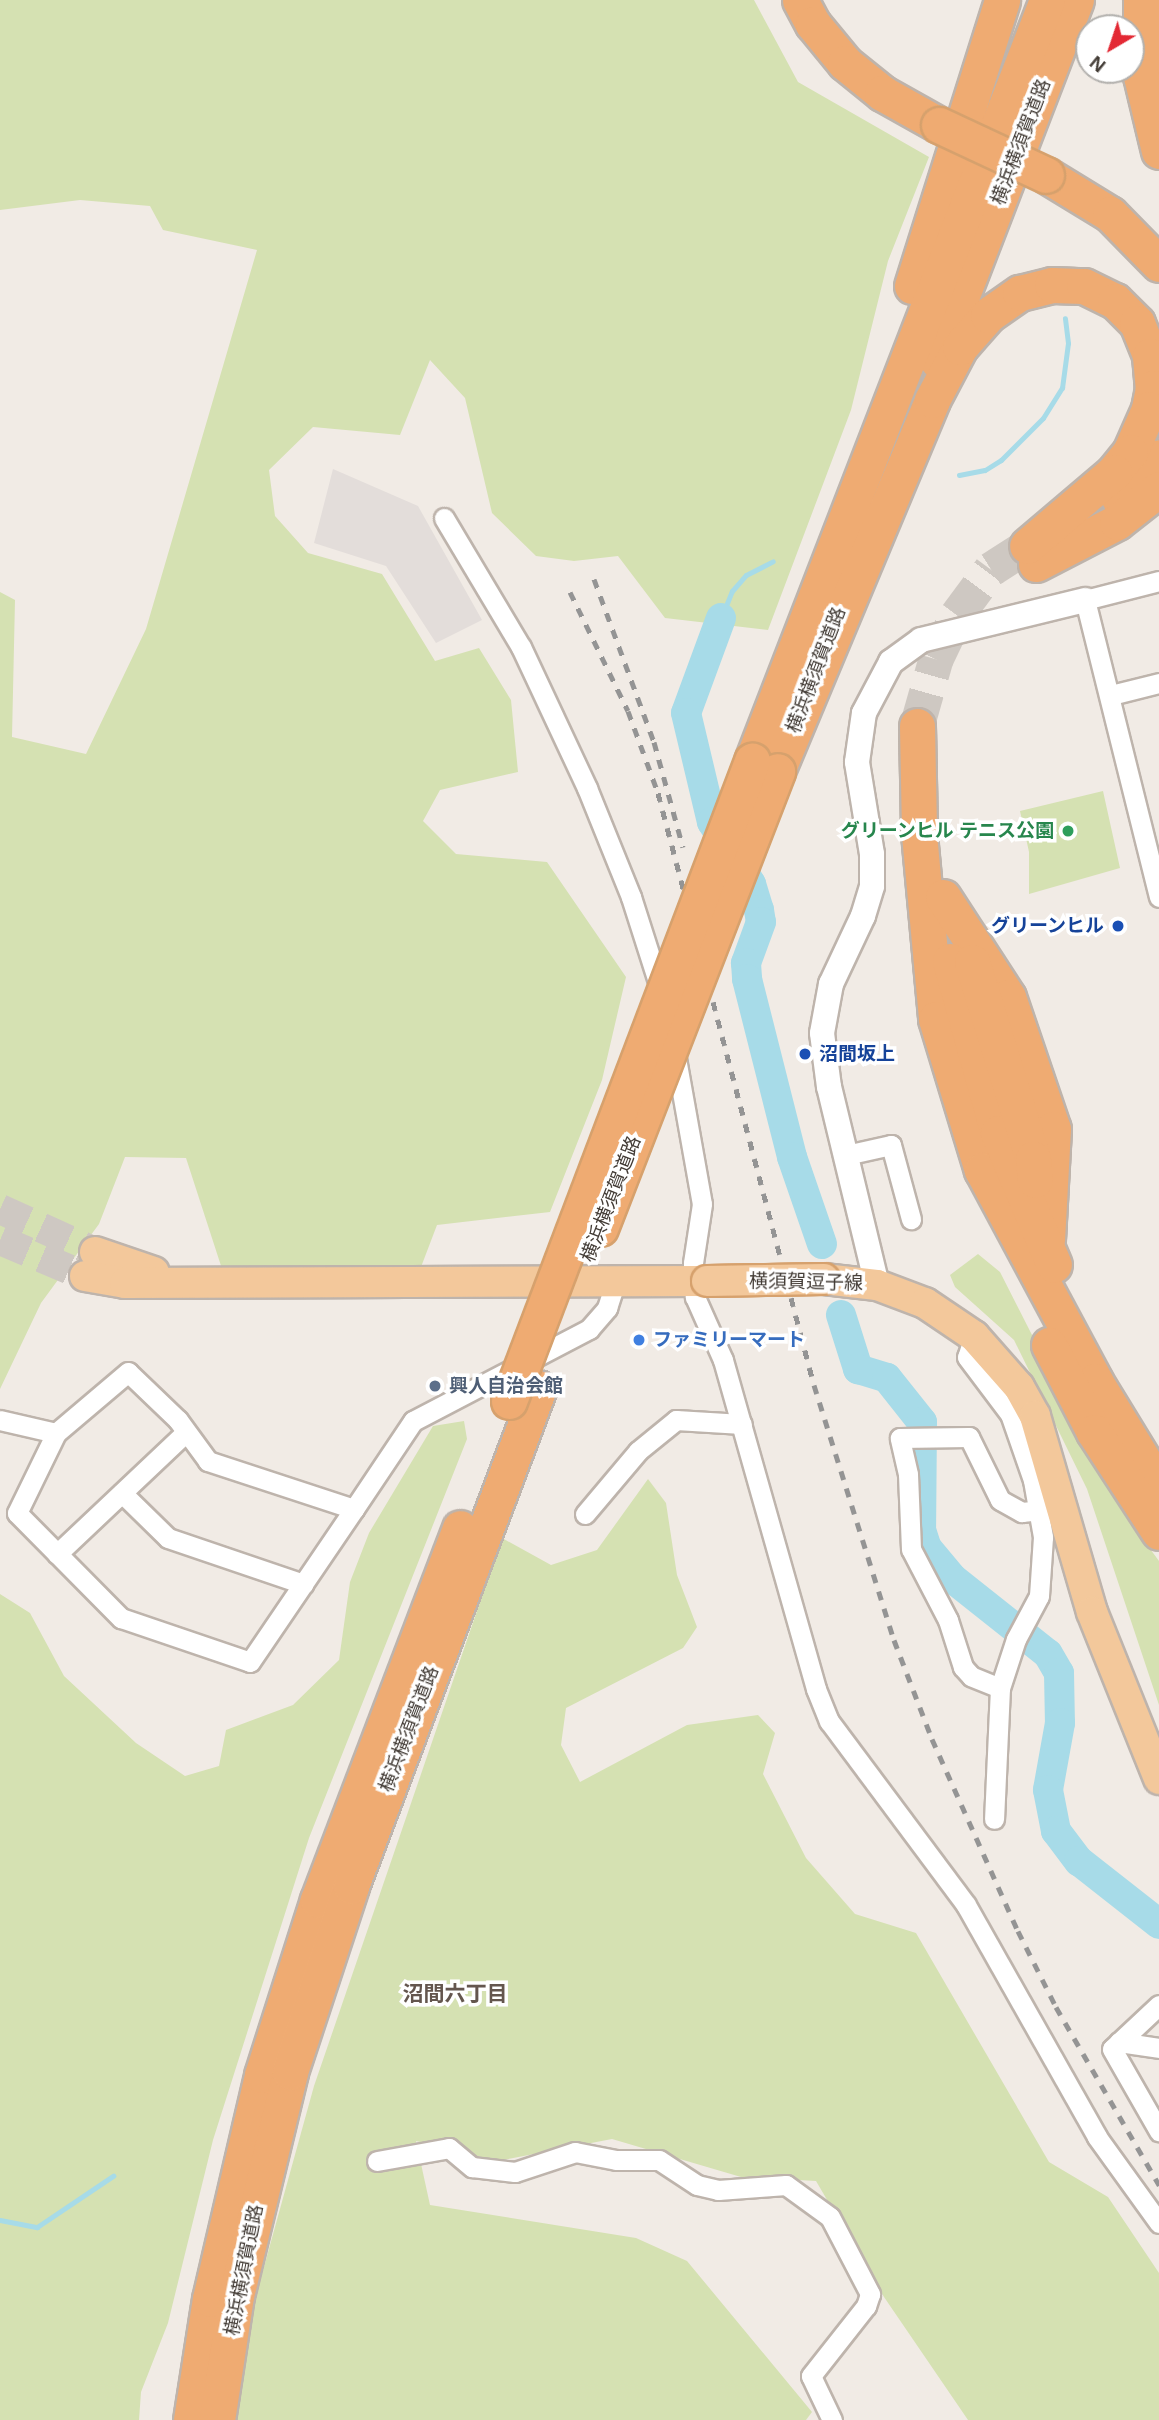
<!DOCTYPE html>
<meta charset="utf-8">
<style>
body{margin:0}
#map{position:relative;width:1159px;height:2420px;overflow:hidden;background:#f1ebe5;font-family:Arial,"Noto Sans JP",sans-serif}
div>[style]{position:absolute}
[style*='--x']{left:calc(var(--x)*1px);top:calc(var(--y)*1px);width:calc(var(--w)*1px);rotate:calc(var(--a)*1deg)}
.industrial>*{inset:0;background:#e3ddda}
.green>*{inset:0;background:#d5e1b2}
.stream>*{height:5px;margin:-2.5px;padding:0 2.5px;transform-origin:2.5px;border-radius:2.5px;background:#a7dbe8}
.river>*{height:30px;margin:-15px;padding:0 15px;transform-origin:15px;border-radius:15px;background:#a7dbe8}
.primary-tunnel>*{height:30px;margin-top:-15px;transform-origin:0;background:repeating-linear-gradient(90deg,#cec8c2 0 30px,transparent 0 45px)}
.motorway-tunnel>*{height:35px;margin-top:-17.5px;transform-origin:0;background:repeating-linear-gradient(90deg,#cec8c2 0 35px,transparent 0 53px)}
.roads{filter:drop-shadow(2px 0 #beb4ac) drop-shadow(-2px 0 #beb4ac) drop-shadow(0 2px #beb4ac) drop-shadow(0 -2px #beb4ac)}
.minor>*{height:19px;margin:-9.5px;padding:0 9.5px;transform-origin:9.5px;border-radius:9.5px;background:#fff}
.tertiary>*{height:24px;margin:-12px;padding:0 12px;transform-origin:12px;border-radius:12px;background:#fff}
.primary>*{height:30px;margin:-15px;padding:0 15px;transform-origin:15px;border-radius:15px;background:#f3c89b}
.motorway>*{height:35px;margin:-17.5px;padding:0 17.5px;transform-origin:17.5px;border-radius:17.5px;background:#efab72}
.rail>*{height:5px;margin-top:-2.5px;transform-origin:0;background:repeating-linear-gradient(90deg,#949494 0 9px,transparent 0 18px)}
.bridges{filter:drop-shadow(2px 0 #d6a16d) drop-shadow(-2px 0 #d6a16d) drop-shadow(0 2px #d6a16d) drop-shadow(0 -2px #d6a16d)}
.primary-bridge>*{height:30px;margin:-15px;padding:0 15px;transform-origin:15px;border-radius:15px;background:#f3c89b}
.motorway-bridge>*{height:35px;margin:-17.5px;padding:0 17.5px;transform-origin:17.5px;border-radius:17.5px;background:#efab72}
.dots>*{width:19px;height:19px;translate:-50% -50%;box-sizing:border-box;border:4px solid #fff;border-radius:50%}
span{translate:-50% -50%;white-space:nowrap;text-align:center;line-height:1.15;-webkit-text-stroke:7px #fff;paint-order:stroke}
.street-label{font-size:19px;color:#423b35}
.leisure-label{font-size:19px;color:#27864d;font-weight:700}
.right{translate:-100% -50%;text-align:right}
.transit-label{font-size:19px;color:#164399;font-weight:700}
.left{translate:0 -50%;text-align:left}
.shop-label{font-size:19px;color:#366cbe;font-weight:700}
.service-label{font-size:19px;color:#4e5e75;font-weight:700}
.neighbourhood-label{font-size:21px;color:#64564e;font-weight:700}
.north{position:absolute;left:1075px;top:14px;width:70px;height:70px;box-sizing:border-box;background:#fff;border:2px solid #b3b1ae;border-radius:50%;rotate:219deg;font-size:19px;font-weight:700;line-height:28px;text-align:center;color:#423b35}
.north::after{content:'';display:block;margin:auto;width:24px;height:32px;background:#e32934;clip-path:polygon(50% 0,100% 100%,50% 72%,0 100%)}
</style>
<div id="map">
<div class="industrial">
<div style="clip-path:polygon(333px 469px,418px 506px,482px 620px,436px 643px,386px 566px,314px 543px)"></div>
</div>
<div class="green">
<div style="clip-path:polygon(0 0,754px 0,798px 82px,929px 157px,888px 261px,851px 410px,768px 630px,665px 618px,618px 556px,574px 561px,536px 556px,492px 513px,465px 398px,430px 360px,400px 435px,313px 427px,269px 470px,275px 516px,308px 553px,382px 574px,435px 661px,479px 648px,511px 700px,518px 772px,440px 790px,423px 821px,456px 854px,547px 862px,626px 977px,602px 1080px,550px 1212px,437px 1225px,421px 1267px,223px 1272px,186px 1158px,125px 1157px,99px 1224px,41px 1303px,0 1389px,0 592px,15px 600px,12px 737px,86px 754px,146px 629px,257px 250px,163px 230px,150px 206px,80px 200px,0 210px)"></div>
<div style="clip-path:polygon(1103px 791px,1120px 868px,1029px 894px,1029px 852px,1020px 811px)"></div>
<div style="clip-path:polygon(978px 1254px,1000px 1272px,1120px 1508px,1159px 1561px,1159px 1705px,1087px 1489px,1014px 1340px,955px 1287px,950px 1275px)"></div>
<div style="clip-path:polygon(464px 1421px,467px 1439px,309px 1838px,213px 2140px,168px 2323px,141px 2392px,139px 2420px,0 2420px,0 1594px,30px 1613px,64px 1676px,136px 1743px,185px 1776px,219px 1766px,226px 1730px,293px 1705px,339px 1660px,350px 1582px,369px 1533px,433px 1426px)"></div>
<div style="clip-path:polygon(648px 1479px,666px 1503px,677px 1575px,697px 1627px,683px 1648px,566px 1708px,561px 1745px,580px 1782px,687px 1725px,758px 1715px,775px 1733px,763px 1774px,806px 1858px,855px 1914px,916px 1933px,1049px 2162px,1108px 2197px,1159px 2273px,1159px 2420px,968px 2420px,884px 2297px,816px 2181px,741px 2177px,612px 2139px,498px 2161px,416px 2141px,430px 2205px,636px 2238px,687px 2261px,812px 2412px,806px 2420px,234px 2420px,236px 2368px,314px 2086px,502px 1538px,551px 1565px,597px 1550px)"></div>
</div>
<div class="stream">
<div style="--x:959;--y:475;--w:26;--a:-11"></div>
<div style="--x:985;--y:470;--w:19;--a:-32"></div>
<div style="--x:1001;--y:460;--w:59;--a:-45"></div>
<div style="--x:1043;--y:418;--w:36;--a:-58"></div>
<div style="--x:1062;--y:388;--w:45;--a:-82.4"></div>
<div style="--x:1068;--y:343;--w:25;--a:-97"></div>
<div style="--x:721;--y:618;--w:29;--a:-68"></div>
<div style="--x:732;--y:591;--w:21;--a:-49"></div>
<div style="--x:746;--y:575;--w:30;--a:-27"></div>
<div style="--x:0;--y:2220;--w:38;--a:11"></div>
<div style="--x:37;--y:2227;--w:92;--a:-33.9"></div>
</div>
<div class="river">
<div style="--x:721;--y:618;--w:101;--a:110.2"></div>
<div style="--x:686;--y:713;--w:112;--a:76.6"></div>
<div style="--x:712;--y:822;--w:73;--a:57.8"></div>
<div style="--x:751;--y:884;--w:27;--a:73"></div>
<div style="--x:759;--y:910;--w:12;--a:81"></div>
<div style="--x:761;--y:922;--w:44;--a:110.1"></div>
<div style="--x:746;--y:963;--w:16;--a:86"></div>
<div style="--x:747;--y:979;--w:184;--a:75.8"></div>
<div style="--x:792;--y:1157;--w:92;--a:71"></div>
<div style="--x:841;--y:1315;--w:57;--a:72.5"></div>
<div style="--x:858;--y:1369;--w:30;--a:17"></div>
<div style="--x:887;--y:1378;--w:56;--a:51.5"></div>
<div style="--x:922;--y:1422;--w:108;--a:90.5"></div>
<div style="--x:921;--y:1530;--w:19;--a:72"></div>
<div style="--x:927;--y:1548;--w:39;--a:50"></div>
<div style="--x:952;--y:1578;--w:122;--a:38.4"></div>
<div style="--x:1048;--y:1654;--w:22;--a:60"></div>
<div style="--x:1059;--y:1673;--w:50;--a:88.9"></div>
<div style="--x:1060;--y:1723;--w:68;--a:100.2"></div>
<div style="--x:1048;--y:1790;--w:42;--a:79"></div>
<div style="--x:1056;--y:1831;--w:38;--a:53"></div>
<div style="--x:1079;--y:1861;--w:102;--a:38.2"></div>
</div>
<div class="primary-tunnel">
<div style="--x:0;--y:1209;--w:104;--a:24.4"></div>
<div style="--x:0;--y:1240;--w:92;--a:23"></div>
</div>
<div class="motorway-tunnel">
<div style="--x:917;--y:726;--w:70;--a:-74.2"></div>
<div style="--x:936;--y:659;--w:49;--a:-64.5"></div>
<div style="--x:957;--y:615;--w:57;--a:-53.5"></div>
<div style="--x:991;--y:569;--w:43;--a:-32.6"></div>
</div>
<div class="roads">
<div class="minor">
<div style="--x:444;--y:518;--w:150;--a:59.2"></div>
<div style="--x:521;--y:647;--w:156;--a:64.9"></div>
<div style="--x:587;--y:788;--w:118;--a:68"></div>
<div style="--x:631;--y:897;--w:99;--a:72.3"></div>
<div style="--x:1159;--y:581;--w:76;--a:165.6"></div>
<div style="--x:1085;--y:600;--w:306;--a:76"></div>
<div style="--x:1111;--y:695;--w:49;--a:-14"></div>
<div style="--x:674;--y:1047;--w:159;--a:79.9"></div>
<div style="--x:702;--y:1204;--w:60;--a:98.7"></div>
<div style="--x:693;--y:1263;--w:34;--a:87"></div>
<div style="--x:695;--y:1297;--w:69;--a:66"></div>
<div style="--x:723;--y:1360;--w:342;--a:74.2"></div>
<div style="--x:816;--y:1689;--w:35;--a:68"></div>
<div style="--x:829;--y:1721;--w:229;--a:53.3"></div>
<div style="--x:966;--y:1905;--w:266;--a:60.5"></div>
<div style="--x:1097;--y:2137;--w:106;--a:54.2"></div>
<div style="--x:846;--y:1155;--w:46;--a:-12.5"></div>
<div style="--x:891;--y:1145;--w:77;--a:74.9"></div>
<div style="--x:974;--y:1336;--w:22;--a:108"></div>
<div style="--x:967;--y:1357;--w:71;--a:53"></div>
<div style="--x:1010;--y:1414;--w:70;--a:70.8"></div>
<div style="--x:1033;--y:1480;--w:58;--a:80"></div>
<div style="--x:1043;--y:1537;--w:59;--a:93.9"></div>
<div style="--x:1039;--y:1596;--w:49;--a:118.1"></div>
<div style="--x:1016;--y:1639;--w:52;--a:108.1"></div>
<div style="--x:1000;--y:1688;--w:131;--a:92.6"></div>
<div style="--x:0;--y:1420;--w:57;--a:13.1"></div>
<div style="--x:122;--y:1493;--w:64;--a:44.4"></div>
<div style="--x:168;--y:1538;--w:143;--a:18.8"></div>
<div style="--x:354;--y:1509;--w:154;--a:-161.8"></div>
<div style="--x:208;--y:1461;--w:51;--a:-126.2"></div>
<div style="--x:178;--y:1420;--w:69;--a:-136.2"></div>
<div style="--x:128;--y:1372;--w:94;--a:139.7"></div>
<div style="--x:56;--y:1433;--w:89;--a:116"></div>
<div style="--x:17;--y:1513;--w:148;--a:45.3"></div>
<div style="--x:121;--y:1618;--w:136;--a:18.8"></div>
<div style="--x:250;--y:1662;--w:94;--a:-55.8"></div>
<div style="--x:303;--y:1584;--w:91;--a:-55.8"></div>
<div style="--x:354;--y:1509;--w:106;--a:-56.2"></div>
<div style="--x:413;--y:1421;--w:199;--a:-27.6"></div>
<div style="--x:589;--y:1329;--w:28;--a:-49"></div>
<div style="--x:607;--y:1308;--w:29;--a:-72"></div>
<div style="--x:585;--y:1514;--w:82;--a:-49.9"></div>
<div style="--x:638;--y:1451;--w:49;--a:-39.2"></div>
<div style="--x:676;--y:1420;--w:66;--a:3.5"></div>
<div style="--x:57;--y:1554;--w:176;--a:-43.4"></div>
<div style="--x:1000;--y:1688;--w:31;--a:-158"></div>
<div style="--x:971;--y:1676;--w:12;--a:-132"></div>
<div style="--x:963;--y:1667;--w:49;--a:-107.7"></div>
<div style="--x:948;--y:1620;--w:80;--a:-117.5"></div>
<div style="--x:911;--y:1549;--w:75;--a:-92.3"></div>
<div style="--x:908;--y:1474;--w:37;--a:-103"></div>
<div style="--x:900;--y:1438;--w:69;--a:-0.8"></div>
<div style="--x:969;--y:1437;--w:70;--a:63.8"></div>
<div style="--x:1000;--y:1500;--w:25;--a:29"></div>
<div style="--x:1022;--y:1512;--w:18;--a:-6"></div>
<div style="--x:1159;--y:2005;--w:64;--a:136.9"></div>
<div style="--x:1112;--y:2049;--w:95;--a:60.2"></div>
<div style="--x:1119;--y:2042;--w:40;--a:8.5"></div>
<div style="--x:377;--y:2161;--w:73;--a:-10.2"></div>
<div style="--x:449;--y:2148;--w:30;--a:40"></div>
<div style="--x:472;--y:2167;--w:43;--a:6.6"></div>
<div style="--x:515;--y:2172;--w:63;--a:-18.4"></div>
<div style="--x:575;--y:2152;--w:42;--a:11"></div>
<div style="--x:616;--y:2160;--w:43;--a:0"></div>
<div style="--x:659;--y:2160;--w:45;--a:33.3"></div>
<div style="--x:697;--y:2185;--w:22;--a:13"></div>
<div style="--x:718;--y:2190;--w:68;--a:-4.2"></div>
<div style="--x:786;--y:2185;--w:54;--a:36"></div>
<div style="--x:830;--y:2217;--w:87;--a:62.5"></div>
<div style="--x:870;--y:2294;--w:13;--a:108"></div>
<div style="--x:866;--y:2306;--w:89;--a:128.2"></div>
<div style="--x:811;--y:2376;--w:49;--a:64.5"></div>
</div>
<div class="tertiary">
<div style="--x:877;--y:1285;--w:204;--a:-103.6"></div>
<div style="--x:829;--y:1087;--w:54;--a:-97.4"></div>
<div style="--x:822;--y:1033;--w:50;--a:-79.6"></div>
<div style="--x:831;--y:984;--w:75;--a:-64.8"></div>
<div style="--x:863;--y:916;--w:31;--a:-73"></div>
<div style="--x:872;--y:886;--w:32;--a:-90"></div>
<div style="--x:872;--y:854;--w:93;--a:-99.3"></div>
<div style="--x:857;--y:762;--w:49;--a:-81.9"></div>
<div style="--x:864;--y:713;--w:58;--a:-62.1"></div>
<div style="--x:891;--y:662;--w:37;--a:-36"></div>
<div style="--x:921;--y:640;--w:169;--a:-13.7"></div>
</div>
<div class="primary">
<div style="--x:95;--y:1252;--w:62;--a:18.7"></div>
<div style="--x:85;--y:1276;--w:41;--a:9.9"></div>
<div style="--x:125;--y:1283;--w:582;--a:-0.2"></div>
<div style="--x:824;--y:1279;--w:53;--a:6.5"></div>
<div style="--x:877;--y:1285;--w:51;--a:20.6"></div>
<div style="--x:925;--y:1303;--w:59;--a:34"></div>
<div style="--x:974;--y:1336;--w:68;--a:48.6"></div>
<div style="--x:1019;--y:1387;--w:33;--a:61"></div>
<div style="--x:1035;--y:1416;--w:204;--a:73.8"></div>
<div style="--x:1092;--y:1612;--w:180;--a:68.1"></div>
</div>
<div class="motorway">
<div style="--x:800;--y:0;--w:27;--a:62"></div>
<div style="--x:813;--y:24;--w:50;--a:50.6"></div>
<div style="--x:845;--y:63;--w:48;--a:39"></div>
<div style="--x:882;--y:93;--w:65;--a:29.3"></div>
<div style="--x:1141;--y:0;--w:76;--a:90"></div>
<div style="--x:1141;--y:76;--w:77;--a:76.5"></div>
<div style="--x:1046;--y:175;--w:75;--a:31.4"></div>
<div style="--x:1110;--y:214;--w:70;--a:45.6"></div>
<div style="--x:912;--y:286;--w:300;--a:-72.5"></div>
<div style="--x:937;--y:360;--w:386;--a:-68.9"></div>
<div style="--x:1119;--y:498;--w:57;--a:-45.7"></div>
<div style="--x:1036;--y:564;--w:91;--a:-27.4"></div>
<div style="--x:1117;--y:522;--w:53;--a:-38.2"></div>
<div style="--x:917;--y:726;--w:108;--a:88.9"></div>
<div style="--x:919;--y:834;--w:186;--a:84.7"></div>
<div style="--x:936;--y:1019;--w:158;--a:73.1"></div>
<div style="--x:982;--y:1170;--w:239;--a:61.8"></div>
<div style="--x:1095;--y:1381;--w:123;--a:58.6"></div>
<div style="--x:752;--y:761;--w:816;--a:-68.81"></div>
<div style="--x:777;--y:771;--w:402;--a:-67.3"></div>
<div style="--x:932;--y:400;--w:60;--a:-62.2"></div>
<div style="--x:960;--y:347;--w:43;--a:-48.8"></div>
<div style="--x:988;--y:315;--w:39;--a:-35"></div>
<div style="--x:1020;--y:293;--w:33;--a:-14"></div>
<div style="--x:1052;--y:285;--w:32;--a:2"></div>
<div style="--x:1084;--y:286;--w:34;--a:26"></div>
<div style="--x:1115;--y:301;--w:31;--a:45"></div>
<div style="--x:1137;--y:323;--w:35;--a:68"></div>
<div style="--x:1150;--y:356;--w:32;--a:85"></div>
<div style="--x:1153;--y:388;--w:21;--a:101"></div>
<div style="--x:1149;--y:409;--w:47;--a:113.8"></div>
<div style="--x:1130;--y:452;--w:26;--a:129"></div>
<div style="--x:1114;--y:472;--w:114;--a:139.6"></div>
<div style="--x:943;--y:897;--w:119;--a:57"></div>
<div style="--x:1008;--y:997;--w:139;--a:71.2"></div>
<div style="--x:1053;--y:1129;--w:111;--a:93.1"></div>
<div style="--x:950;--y:961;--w:179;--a:74.4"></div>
<div style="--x:998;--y:1133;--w:143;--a:67"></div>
<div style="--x:972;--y:962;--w:206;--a:72.8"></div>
<div style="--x:1033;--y:1159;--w:21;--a:85"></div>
<div style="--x:1049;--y:1345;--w:98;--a:62.7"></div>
<div style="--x:1094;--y:1432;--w:119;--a:57"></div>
<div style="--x:191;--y:2420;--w:122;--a:-81.1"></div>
<div style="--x:210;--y:2299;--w:230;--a:-76.9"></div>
<div style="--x:262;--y:2075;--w:184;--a:-72.3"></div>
<div style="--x:318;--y:1900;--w:398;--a:-69.1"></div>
<div style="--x:217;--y:2420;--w:125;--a:-81.3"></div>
<div style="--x:236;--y:2296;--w:230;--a:-76.4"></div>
<div style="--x:290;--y:2072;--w:196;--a:-71.8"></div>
<div style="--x:351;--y:1886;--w:532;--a:-69.32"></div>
</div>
</div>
<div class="rail">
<div style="--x:594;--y:579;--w:174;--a:69.8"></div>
<div style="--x:654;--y:742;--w:109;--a:74.6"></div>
<div style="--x:570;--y:592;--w:132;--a:64"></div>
<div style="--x:628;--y:711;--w:87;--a:69.9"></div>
<div style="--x:658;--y:793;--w:612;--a:75.24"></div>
<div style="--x:814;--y:1385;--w:267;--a:72.6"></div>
<div style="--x:894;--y:1640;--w:106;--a:69"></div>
<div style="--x:932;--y:1739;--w:210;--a:65.9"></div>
<div style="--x:1018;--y:1931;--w:85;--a:63.4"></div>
<div style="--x:1056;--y:2007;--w:206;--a:59.9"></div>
</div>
<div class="bridges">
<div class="primary-bridge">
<div style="--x:707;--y:1281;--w:117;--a:-1"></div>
</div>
<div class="motorway-bridge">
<div style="--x:939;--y:125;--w:118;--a:25"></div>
<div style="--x:600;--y:1228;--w:490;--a:-68.8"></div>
<div style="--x:509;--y:1401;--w:685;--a:-69.21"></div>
</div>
</div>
<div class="dots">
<div style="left:1068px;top:831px;background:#2e9e5b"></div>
<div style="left:1118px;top:926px;background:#1a4fb4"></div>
<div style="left:805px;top:1054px;background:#1a4fb4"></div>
<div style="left:639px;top:1340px;background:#3f7fe0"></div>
<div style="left:435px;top:1386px;background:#5c6f8a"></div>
</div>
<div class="street-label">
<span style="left:1021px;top:142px;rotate:-69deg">横浜横須賀道路</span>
<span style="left:816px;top:670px;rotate:-69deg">横浜横須賀道路</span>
<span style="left:611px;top:1199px;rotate:-69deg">横浜横須賀道路</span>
<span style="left:806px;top:1282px;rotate:1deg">横須賀逗子線</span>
<span style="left:409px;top:1729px;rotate:-69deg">横浜横須賀道路</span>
<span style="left:244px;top:2270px;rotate:-79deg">横浜横須賀道路</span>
</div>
<div class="leisure-label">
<span class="right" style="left:1054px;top:831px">グリーンヒル テニス公園</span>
</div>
<div class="transit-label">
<span class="right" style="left:1104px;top:926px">グリーンヒル</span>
<span class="left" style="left:819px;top:1054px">沼間坂上</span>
</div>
<div class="shop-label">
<span class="left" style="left:653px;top:1340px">ファミリーマート</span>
</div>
<div class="service-label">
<span class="left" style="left:449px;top:1386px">興人自治会館</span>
</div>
<div class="neighbourhood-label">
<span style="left:455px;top:1994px">沼間六丁目</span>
</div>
<div class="north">N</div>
</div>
